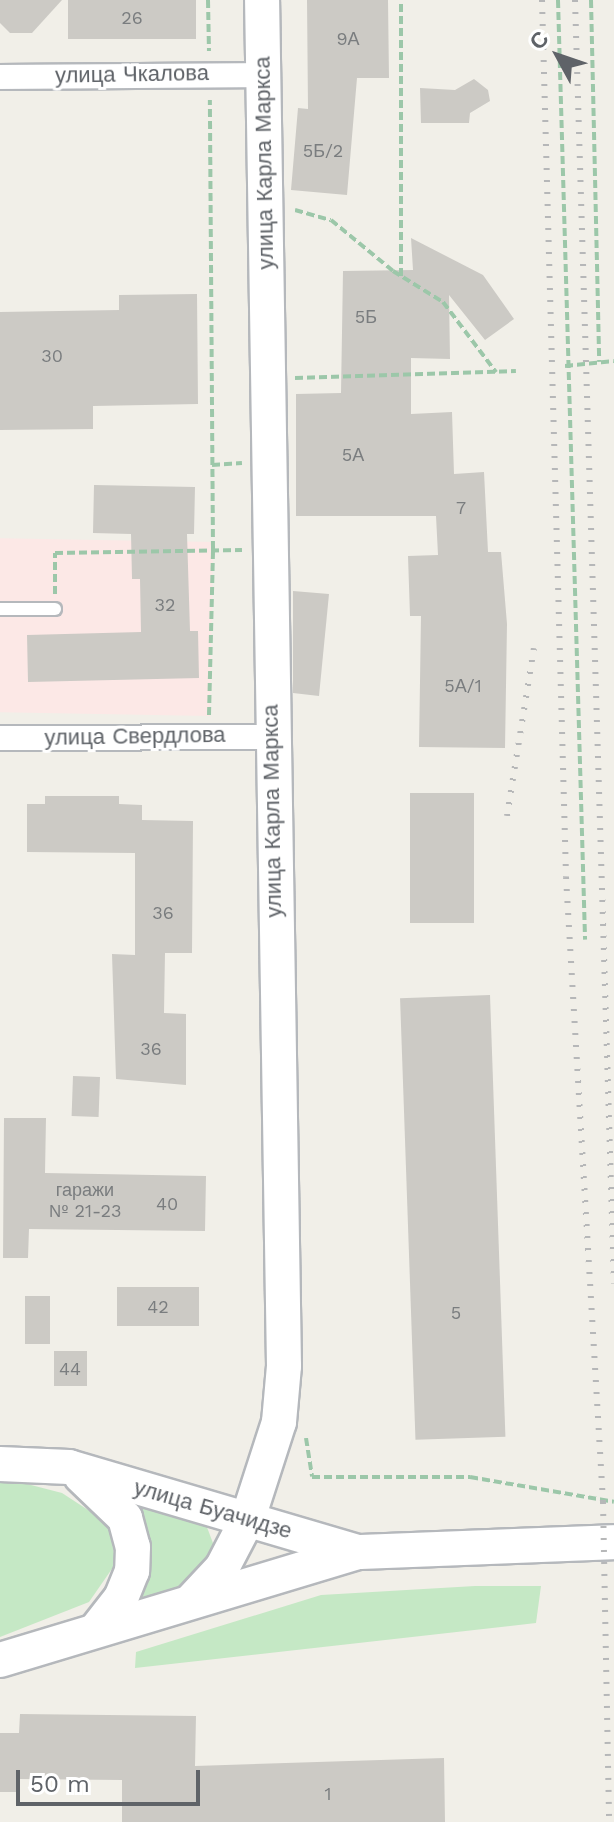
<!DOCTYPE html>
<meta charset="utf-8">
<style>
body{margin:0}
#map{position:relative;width:614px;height:1822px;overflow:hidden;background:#f1efe8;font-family:"Work Sans",sans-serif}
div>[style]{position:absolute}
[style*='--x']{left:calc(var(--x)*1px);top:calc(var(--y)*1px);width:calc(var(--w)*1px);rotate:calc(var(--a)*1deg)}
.medical>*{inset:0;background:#fce8e6;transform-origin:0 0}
.green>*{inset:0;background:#c5e8c5}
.building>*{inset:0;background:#cccac5;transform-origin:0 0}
.path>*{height:4px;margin-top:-2px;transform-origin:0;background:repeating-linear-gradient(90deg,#9cc7a9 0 8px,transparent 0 12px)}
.roads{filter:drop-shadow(2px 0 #b5b8bc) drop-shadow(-2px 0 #b5b8bc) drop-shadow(0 2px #b5b8bc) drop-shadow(0 -2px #b5b8bc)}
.lane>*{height:12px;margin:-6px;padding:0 6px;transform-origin:6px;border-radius:6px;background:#fff}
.street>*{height:24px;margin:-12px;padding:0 12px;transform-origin:12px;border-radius:12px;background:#fff}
.secondary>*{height:34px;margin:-17px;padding:0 17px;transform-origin:17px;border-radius:17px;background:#fff}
.rail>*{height:6px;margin-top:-3px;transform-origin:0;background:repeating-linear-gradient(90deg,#b6b7b8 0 2px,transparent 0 12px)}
span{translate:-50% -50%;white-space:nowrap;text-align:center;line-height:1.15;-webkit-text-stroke:6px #fff;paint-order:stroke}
.number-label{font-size:18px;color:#7a7d7f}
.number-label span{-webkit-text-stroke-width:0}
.street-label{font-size:22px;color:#5f6368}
.north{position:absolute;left:518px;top:16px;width:80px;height:80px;-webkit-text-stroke:6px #fff;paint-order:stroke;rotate:310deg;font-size:22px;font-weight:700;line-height:32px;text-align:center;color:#5f6368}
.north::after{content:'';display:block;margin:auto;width:28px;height:36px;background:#5f6368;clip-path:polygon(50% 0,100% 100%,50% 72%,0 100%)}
.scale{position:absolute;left:16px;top:1770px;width:184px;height:36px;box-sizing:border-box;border:4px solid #5f6368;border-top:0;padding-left:10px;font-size:24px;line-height:28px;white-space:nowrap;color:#5f6368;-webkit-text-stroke:6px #fff;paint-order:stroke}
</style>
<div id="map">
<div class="medical">
<div style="left:213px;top:542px;width:174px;height:213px;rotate:91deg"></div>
</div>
<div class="green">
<div style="clip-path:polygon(0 1477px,62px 1493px,108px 1523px,116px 1563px,89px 1602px,0 1637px)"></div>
<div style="clip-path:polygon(143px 1501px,205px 1522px,216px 1551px,213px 1567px,174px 1592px,134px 1599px,132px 1504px)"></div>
<div style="clip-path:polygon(475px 1586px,541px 1586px,536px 1623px,135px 1668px,136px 1652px,321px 1595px)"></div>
</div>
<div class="building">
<div style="clip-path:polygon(0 0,62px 0,32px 33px,10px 33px,0 23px)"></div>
<div style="left:68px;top:0;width:128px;height:39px"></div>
<div style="clip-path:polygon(307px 0,388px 0,389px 78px,357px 78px,347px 195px,291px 190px,298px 108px,308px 109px)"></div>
<div style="clip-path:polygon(474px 79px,488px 90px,490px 101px,470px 113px,469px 123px,421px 123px,420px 88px,455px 90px)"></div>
<div style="clip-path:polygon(411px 238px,483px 275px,514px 319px,485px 340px,449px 295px,450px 359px,411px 358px,411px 414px,452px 412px,454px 474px,484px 472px,488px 552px,501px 552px,507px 624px,505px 748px,419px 747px,421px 616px,410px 616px,408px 556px,438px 555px,436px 516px,296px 516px,296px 394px,341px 393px,343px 271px,413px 270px)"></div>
<div style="clip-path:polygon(197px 294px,198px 404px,93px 406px,93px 429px,0 430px,0 312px,119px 310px,119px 295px)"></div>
<div style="clip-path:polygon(94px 485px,195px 487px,194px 534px,187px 534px,190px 631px,198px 631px,199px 678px,28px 682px,27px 635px,141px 632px,140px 579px,132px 579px,131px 534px,93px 533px)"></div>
<div style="clip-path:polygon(293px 591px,329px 594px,319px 696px,293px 693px)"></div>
<div style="left:474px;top:793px;width:130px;height:64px;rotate:90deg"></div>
<div style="clip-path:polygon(45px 796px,119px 796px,119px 804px,142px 805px,142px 820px,193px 821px,192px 953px,165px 953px,164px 1013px,186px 1014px,186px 1085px,116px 1079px,112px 954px,135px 955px,135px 853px,27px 852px,27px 804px,45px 804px)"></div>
<div style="left:490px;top:995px;width:442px;height:90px;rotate:88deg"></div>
<div style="left:73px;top:1076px;width:27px;height:40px;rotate:2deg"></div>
<div style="clip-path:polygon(4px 1118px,46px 1118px,45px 1173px,206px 1176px,205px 1231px,29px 1229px,28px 1258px,3px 1258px)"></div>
<div style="left:117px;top:1287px;width:82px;height:39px"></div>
<div style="left:25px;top:1296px;width:25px;height:48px"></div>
<div style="left:54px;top:1351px;width:33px;height:35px"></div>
<div style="clip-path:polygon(20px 1714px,196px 1716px,195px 1766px,444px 1758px,445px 1822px,122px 1822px,122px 1780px,19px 1779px,19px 1792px,0 1792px,0 1733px,19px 1733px)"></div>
</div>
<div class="path">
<div style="--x:208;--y:0;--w:51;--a:88.9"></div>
<div style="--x:558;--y:0;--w:940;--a:88.35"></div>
<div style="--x:591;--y:0;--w:362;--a:88.7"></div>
<div style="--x:295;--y:210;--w:37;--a:16"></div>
<div style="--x:331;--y:220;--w:80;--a:39.4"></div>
<div style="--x:393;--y:271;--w:59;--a:31.8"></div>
<div style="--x:443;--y:302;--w:88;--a:52.9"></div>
<div style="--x:401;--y:276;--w:276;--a:-90"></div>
<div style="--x:565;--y:366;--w:49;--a:-5.8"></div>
<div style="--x:295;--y:378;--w:221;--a:-1.8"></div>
<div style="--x:212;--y:465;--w:30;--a:-4"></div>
<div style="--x:55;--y:594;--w:41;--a:-90"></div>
<div style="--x:55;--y:553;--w:187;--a:-0.9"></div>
<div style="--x:209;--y:715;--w:166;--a:-88.6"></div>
<div style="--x:213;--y:549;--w:449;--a:-90.4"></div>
<div style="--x:306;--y:1438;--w:39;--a:81"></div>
<div style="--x:312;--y:1477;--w:158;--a:0"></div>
<div style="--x:470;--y:1477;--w:146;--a:9.8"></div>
</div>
<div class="roads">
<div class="lane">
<div style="--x:0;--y:609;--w:55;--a:0"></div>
</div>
<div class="street">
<div style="--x:0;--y:77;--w:263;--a:-0.4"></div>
<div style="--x:0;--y:738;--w:270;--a:-0.2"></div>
</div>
<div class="secondary">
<div style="--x:0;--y:1464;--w:69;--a:2.5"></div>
<div style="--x:69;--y:1467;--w:301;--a:16.4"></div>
<div style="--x:81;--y:1476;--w:61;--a:43.7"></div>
<div style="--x:125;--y:1518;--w:30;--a:75"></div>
<div style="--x:133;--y:1547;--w:24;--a:92"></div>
<div style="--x:132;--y:1571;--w:29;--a:112"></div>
<div style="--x:121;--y:1598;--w:39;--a:128"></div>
<div style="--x:193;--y:1599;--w:42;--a:-46.9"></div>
<div style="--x:222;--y:1568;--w:56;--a:-62.5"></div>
<div style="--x:248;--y:1518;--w:101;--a:-72.1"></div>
<div style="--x:279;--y:1422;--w:56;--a:-84.9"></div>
<div style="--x:284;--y:1366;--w:1366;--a:-90.92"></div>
<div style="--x:0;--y:1660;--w:374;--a:-16.8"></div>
<div style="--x:358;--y:1552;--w:256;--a:-2.2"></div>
</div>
</div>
<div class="rail">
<div style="--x:542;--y:0;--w:877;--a:88.43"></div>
<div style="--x:566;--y:877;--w:626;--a:86.61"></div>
<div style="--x:603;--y:1502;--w:320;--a:88.9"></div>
<div style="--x:575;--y:0;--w:1284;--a:88.26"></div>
<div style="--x:507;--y:816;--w:170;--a:-80.9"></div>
</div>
<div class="number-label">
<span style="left:132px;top:18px">26</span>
<span style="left:348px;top:39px">9А</span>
<span style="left:323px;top:151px">5Б/2</span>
<span style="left:366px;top:317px">5Б</span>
<span style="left:52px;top:356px">30</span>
<span style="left:353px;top:455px">5А</span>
<span style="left:461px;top:508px">7</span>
<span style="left:165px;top:605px">32</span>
<span style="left:463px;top:686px">5А/1</span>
<span style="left:163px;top:913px">36</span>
<span style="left:151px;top:1049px">36</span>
<span style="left:85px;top:1201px">гаражи<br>№ 21-23</span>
<span style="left:167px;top:1204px">40</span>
<span style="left:158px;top:1307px">42</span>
<span style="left:456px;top:1313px">5</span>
<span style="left:70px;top:1369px">44</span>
<span style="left:328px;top:1794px">1</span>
</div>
<div class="street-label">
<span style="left:132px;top:74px;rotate:-1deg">улица Чкалова</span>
<span style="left:264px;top:163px;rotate:-91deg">улица Карла Маркса</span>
<span style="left:135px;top:736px;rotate:-1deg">улица Свердлова</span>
<span style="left:272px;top:811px;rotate:-91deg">улица Карла Маркса</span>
<span style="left:213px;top:1509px;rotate:16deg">улица Буачидзе</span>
</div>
<div class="north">С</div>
<div class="scale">50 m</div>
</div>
